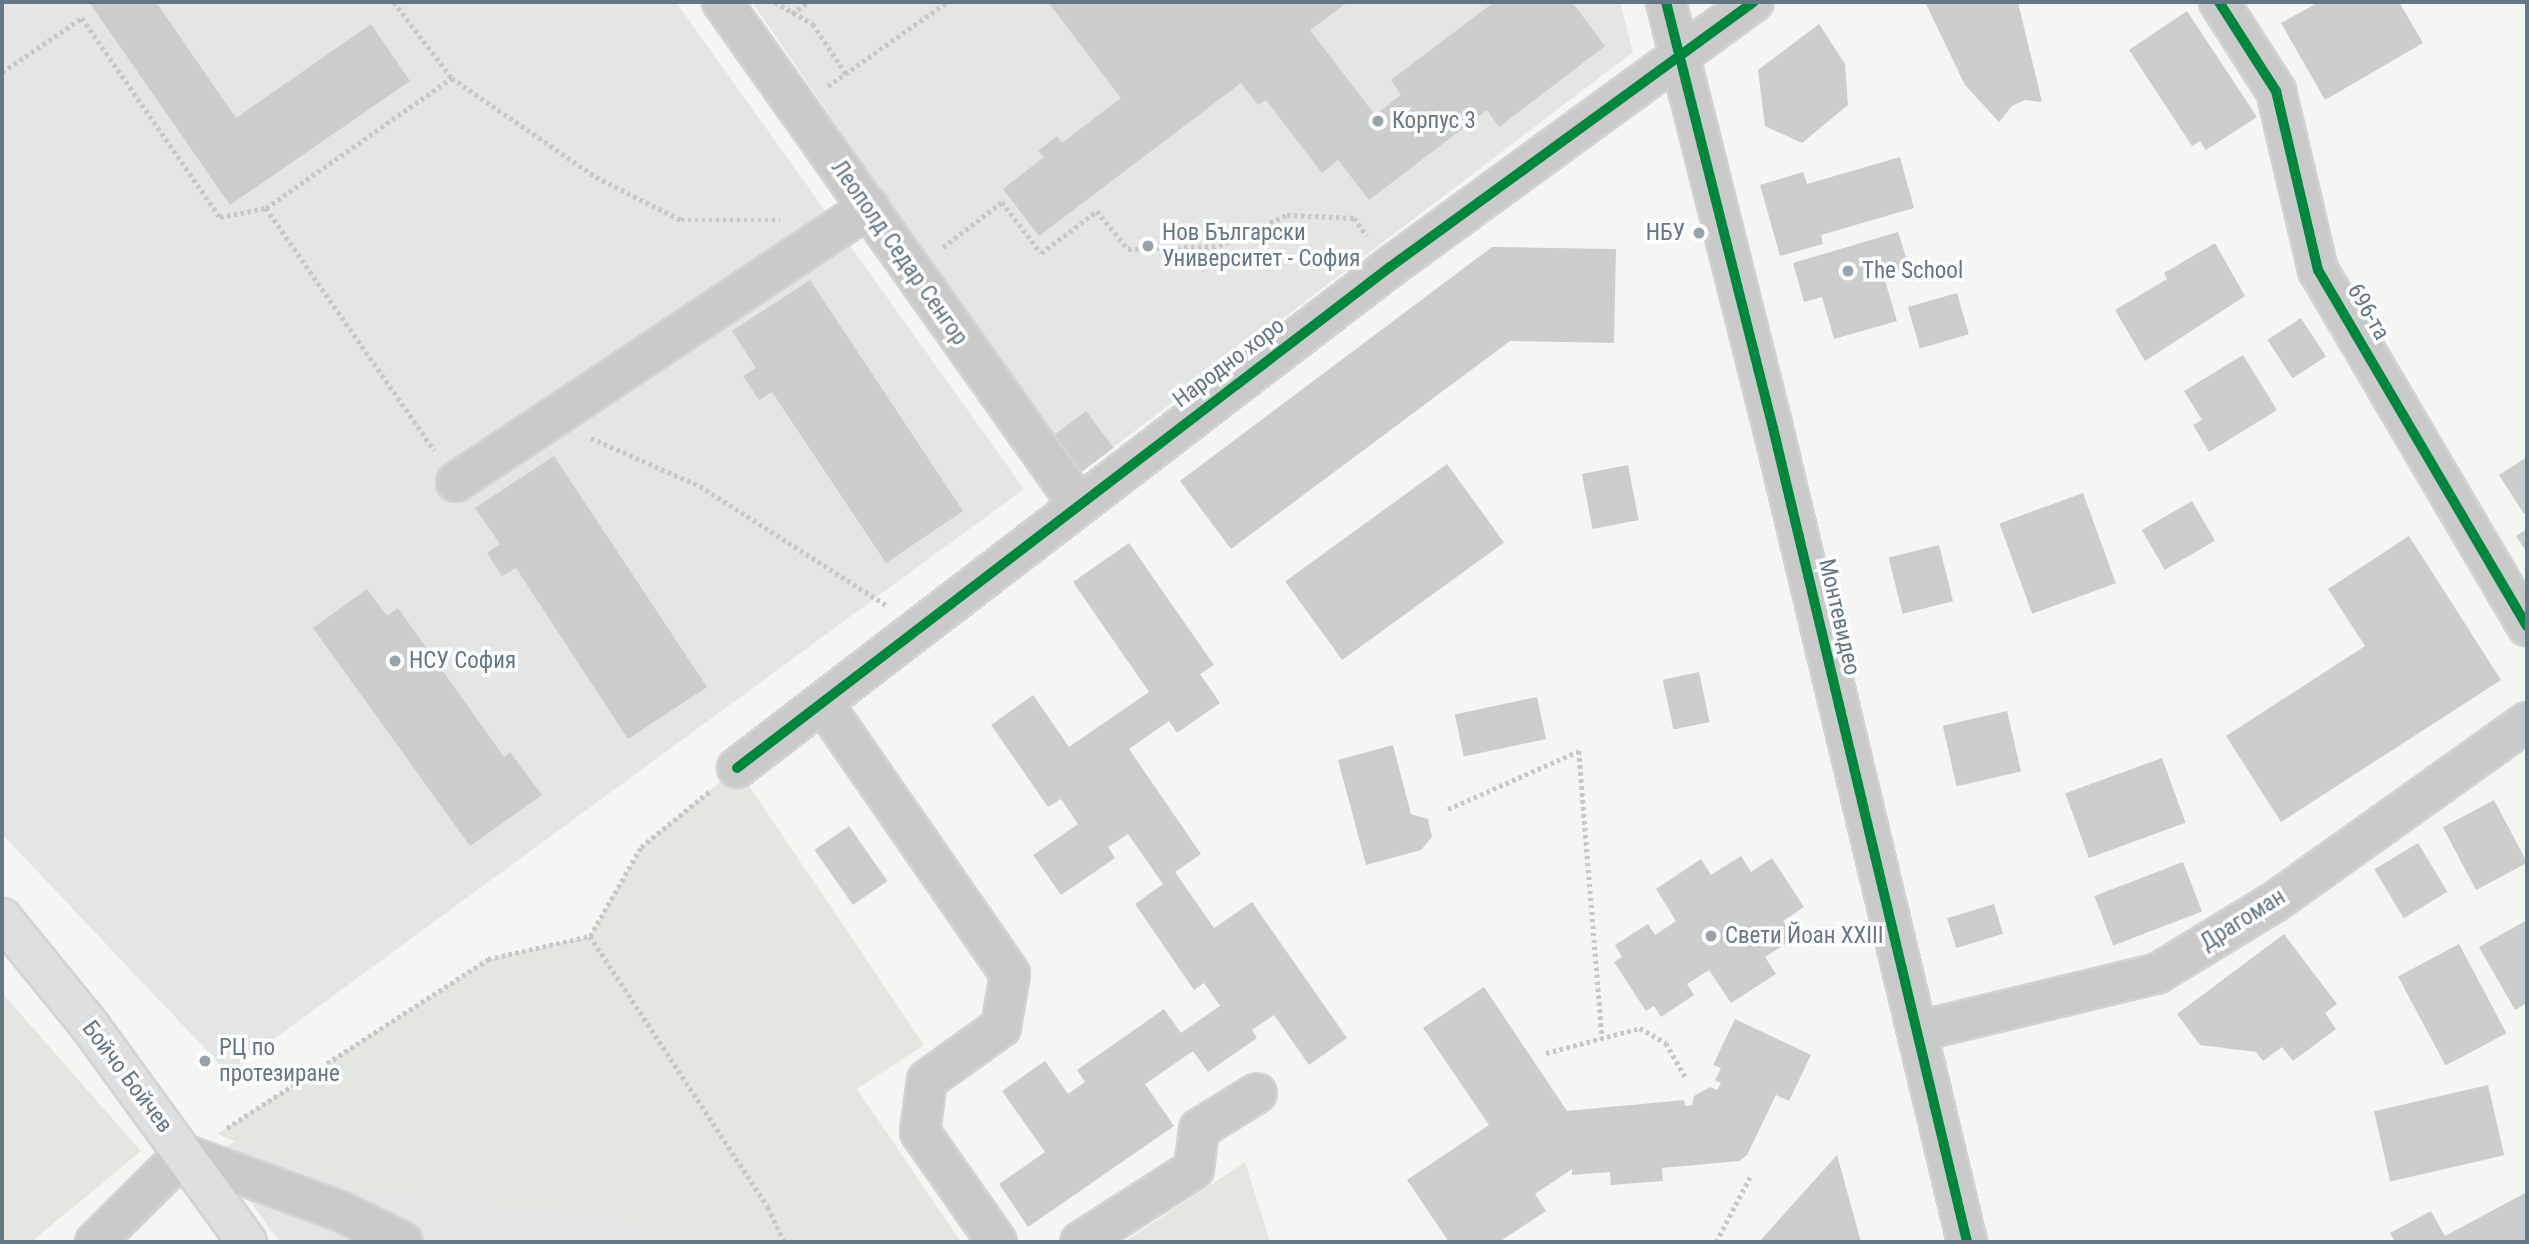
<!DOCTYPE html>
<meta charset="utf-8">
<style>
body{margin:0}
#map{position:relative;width:2529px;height:1244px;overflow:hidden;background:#f5f5f4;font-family:"Roboto Condensed",sans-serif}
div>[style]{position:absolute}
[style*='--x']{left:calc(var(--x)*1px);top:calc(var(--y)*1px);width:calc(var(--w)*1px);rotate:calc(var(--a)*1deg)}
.built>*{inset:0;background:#e4e5e5}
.green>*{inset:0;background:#e4e7e1}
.building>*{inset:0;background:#cccece;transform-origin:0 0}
.path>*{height:4.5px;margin-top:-2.25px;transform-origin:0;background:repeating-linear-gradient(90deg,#c6c8c9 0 3.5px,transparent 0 7px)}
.roads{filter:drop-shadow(2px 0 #d2d3d3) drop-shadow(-2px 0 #d2d3d3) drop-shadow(0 2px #d2d3d3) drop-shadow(0 -2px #d2d3d3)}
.minor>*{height:38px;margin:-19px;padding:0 19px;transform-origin:19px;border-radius:19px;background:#cacacb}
.highway>*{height:38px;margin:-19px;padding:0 19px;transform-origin:19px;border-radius:19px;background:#dedfe0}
.cycleway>*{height:10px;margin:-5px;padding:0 5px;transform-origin:5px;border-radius:5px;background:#00873e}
.dots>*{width:19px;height:19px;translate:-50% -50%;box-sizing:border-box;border:4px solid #fff;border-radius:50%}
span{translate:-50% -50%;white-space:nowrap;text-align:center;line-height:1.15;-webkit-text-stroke:7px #fff;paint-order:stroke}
.poi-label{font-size:23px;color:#657784}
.left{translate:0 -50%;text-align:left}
.right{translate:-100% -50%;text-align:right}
.street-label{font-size:23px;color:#657784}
.frame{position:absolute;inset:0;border:4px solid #657784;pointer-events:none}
</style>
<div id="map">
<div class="built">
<div style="clip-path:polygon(2px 2px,676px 2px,1024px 489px,228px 1073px,2px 834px)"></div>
<div style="clip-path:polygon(752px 2px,1620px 2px,1633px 52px,1077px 475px)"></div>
<div style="clip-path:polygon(235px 1141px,358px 1190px,634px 1222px,640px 1242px,280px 1242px,215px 1154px)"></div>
</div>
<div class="green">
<div style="clip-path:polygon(737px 768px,924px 1045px,857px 1089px,961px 1242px,640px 1242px,634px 1222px,358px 1190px,217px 1134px,488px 959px,590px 936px,641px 847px)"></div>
<div style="clip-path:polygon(2px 993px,141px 1151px,31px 1242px,2px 1242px)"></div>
<div style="clip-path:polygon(1245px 1162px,1270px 1242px,1124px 1242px)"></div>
</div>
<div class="building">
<div style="clip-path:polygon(89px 2px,156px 2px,236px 118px,371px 24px,410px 81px,230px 205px)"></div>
<div style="clip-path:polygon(1048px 2px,1348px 2px,1310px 30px,1375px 115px,1401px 95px,1391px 80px,1494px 2px,1572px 2px,1605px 46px,1499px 127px,1487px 110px,1369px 200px,1338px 160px,1322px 173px,1266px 100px,1258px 105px,1241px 83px,1039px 236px,1003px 189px,1044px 157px,1038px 151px,1057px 136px,1062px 143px,1121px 98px)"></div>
<div style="clip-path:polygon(1925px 2px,2018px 2px,2042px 102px,2025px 100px,2012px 106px,1999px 122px,1965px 85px)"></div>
<div style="clip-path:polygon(2319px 2px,2399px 2px,2423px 43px,2325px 100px,2281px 23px)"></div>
<div style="clip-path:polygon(2187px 11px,2257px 117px,2206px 150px,2200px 141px,2192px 146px,2129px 50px)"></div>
<div style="clip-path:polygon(1819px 24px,1845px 64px,1848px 105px,1802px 143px,1765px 126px,1758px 70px)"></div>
<div style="clip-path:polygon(1900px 157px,1914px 208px,1821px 235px,1823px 244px,1780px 256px,1760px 185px,1803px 172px,1807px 184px)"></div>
<div style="clip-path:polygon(1898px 232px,1910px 270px,1884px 277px,1897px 321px,1834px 339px,1822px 297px,1804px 302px,1793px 263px)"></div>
<div style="clip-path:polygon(2215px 243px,2245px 296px,2145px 361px,2115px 310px,2167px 279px,2164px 273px)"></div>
<div style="clip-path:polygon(1492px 247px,1616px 249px,1614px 343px,1510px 341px,1231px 549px,1180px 481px)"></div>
<div style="clip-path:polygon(810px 280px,963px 511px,886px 563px,772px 392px,759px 400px,743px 376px,756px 368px,732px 331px)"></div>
<div style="left:1957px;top:293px;width:43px;height:51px;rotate:74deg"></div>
<div style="left:2301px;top:318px;width:46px;height:40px;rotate:57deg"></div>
<div style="clip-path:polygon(2243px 355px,2277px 410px,2209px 452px,2193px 425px,2202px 420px,2184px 391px)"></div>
<div style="left:1086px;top:411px;width:46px;height:46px;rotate:53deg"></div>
<div style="clip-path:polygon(554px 456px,707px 687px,628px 739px,516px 568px,502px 576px,487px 553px,500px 544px,475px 508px)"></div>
<div style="clip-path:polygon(2527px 457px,2527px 511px,2524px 514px,2499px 475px)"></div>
<div style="left:1447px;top:464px;width:97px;height:200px;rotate:54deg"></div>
<div style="left:1628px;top:465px;width:56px;height:47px;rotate:79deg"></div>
<div style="left:2083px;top:493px;width:96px;height:89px;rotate:70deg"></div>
<div style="left:2192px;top:501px;width:46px;height:58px;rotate:60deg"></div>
<div style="clip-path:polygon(2527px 529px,2527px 553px,2516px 536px)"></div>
<div style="clip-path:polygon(2409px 536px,2501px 680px,2281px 822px,2226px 736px,2365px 646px,2328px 589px)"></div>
<div style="clip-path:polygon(1129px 543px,1214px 665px,1200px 674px,1220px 703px,1177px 733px,1169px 721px,1129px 749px,1201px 854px,1175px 872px,1214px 928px,1252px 902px,1347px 1038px,1309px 1065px,1274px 1015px,1252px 1030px,1257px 1038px,1208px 1072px,1193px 1051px,1145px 1084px,1174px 1126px,1028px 1227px,999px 1184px,1045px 1152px,1002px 1091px,1045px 1061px,1068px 1094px,1085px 1082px,1077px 1070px,1164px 1009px,1181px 1033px,1220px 1006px,1204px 983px,1194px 990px,1135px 904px,1163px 884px,1128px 834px,1108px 847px,1115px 858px,1061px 895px,1033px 855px,1078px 824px,1061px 799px,1048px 807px,991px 725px,1033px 695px,1069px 747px,1149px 692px,1073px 582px)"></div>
<div style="left:1939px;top:545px;width:58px;height:52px;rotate:76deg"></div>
<div style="clip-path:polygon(367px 589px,387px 616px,398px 608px,504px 757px,510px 752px,542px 795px,470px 846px,313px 628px)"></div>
<div style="left:1699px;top:672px;width:51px;height:37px;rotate:78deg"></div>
<div style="left:1537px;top:697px;width:43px;height:84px;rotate:78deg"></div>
<div style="left:2007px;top:711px;width:62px;height:66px;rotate:77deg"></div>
<div style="clip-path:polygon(1393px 745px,1411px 814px,1428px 819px,1432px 837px,1421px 850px,1366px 865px,1338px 760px)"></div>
<div style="left:2162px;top:758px;width:69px;height:103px;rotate:70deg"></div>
<div style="left:2494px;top:800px;width:71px;height:58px;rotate:62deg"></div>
<div style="left:849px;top:826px;width:67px;height:42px;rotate:55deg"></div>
<div style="left:2418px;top:843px;width:57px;height:51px;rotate:59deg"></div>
<div style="clip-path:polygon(1741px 856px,1751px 872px,1772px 858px,1804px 907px,1783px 921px,1795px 938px,1765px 957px,1776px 974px,1731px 1003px,1709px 970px,1687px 984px,1694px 995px,1661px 1017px,1654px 1006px,1646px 1011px,1614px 962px,1622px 957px,1615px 945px,1648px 924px,1655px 935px,1676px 921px,1656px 889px,1701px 859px,1711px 875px)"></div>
<div style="left:2183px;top:862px;width:53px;height:95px;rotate:69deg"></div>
<div style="left:1994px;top:904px;width:31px;height:49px;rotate:73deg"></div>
<div style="clip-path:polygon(2527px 920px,2527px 1003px,2515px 1010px,2479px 947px)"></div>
<div style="clip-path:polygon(2284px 934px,2337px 1004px,2325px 1013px,2336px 1029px,2293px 1061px,2282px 1047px,2263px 1061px,2256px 1052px,2200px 1045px,2177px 1014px)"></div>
<div style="left:2459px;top:944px;width:101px;height:69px;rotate:62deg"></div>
<div style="clip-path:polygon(1484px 987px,1567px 1111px,1684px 1100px,1685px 1106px,1692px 1105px,1694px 1096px,1710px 1087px,1717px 1090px,1721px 1083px,1715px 1080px,1721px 1068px,1713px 1065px,1735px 1019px,1811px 1055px,1789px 1101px,1776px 1095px,1747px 1155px,1739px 1161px,1662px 1168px,1663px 1181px,1611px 1185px,1610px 1172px,1572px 1175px,1572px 1169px,1535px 1194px,1546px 1211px,1499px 1242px,1449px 1242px,1407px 1180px,1489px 1125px,1423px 1028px)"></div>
<div style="left:2488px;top:1085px;width:72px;height:117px;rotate:77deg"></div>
<div style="clip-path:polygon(1837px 1155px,1861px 1242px,1759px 1242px)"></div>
<div style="clip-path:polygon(2527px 1192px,2527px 1242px,2395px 1242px,2390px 1233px,2431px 1211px,2445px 1236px)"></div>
</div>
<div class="path">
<div style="--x:394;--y:2;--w:96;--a:52.7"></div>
<div style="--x:452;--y:78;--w:175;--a:34.5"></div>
<div style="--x:596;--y:177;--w:95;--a:26.8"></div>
<div style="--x:681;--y:220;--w:99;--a:0"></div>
<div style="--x:775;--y:2;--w:44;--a:30.1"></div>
<div style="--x:813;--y:24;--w:60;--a:56.6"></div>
<div style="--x:792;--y:14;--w:20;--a:-37"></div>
<div style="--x:2;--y:72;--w:97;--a:-34"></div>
<div style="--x:82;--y:18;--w:242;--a:55.3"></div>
<div style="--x:220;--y:217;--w:47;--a:-11.1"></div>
<div style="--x:266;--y:208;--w:295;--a:55.2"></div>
<div style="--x:828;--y:86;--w:146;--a:-35.2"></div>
<div style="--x:266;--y:208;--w:227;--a:-35"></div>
<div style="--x:943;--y:247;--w:74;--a:-37.3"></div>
<div style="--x:1002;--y:202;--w:64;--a:52.6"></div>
<div style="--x:1041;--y:253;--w:70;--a:-36.9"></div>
<div style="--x:1097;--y:211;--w:49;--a:50.8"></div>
<div style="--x:1128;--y:249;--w:91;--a:-1.9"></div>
<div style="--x:1219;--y:246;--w:75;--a:-24.5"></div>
<div style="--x:1287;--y:215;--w:67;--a:2.6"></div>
<div style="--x:1354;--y:218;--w:22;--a:54"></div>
<div style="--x:591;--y:438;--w:119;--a:23.8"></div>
<div style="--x:700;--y:486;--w:223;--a:32.6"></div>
<div style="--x:1448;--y:809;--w:143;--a:-23.9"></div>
<div style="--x:1579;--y:751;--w:288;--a:85.4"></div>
<div style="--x:590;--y:936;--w:324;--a:56.7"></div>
<div style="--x:768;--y:1207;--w:38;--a:65"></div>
<div style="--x:1546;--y:1053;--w:97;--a:-14.9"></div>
<div style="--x:1640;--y:1028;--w:30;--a:30"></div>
<div style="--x:1666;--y:1043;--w:39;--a:60"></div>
<div style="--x:227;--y:1128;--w:311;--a:-32.9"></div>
<div style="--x:488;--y:959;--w:105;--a:-12.7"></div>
<div style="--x:590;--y:936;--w:103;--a:-60.2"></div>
<div style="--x:641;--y:847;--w:89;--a:-39.1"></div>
<div style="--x:1716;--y:1242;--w:73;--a:-62.4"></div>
</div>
<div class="roads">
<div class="minor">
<div style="--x:722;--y:2;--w:615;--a:54.66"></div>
<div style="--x:1666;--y:2;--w:439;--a:75.9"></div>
<div style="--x:1773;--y:428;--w:837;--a:76.59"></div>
<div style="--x:2219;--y:2;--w:106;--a:57.4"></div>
<div style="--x:2276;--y:91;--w:184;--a:76.8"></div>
<div style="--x:2318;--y:270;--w:413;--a:59.6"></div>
<div style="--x:456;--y:482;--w:496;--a:-33.6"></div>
<div style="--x:824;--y:705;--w:327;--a:55.3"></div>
<div style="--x:1010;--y:974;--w:54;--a:99.6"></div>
<div style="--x:1001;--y:1027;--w:91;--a:144.4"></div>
<div style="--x:927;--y:1080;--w:52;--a:97.7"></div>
<div style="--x:920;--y:1132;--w:134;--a:55"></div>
<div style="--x:737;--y:768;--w:823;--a:-37.5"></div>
<div style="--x:1390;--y:267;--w:450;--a:-36.1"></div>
<div style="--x:1919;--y:1031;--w:246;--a:-13.6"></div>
<div style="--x:2158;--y:973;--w:138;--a:-31.4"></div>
<div style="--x:2276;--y:901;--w:308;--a:-35.5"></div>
<div style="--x:95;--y:1242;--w:125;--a:-44.7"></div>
<div style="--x:184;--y:1154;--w:166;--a:20.1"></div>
<div style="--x:340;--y:1211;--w:70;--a:26.2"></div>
<div style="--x:1080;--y:1242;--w:135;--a:-32.6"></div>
<div style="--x:1194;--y:1169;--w:40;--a:-82.9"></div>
<div style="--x:1199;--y:1129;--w:68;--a:-31.8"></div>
</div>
<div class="highway">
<div style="--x:2;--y:918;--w:139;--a:50.8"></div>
<div style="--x:90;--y:1026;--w:267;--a:54"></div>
</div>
</div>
<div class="cycleway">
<div style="--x:1666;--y:2;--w:439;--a:75.9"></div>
<div style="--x:1773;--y:428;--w:837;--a:76.59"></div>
<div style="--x:2219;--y:2;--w:106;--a:57.4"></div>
<div style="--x:2276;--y:91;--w:184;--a:76.8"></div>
<div style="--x:2318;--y:270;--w:413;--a:59.6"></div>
<div style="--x:737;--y:768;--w:823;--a:-37.5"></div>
<div style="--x:1390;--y:267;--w:450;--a:-36.1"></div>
</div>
<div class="dots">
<div style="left:1378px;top:121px;background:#97a3ab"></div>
<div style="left:1699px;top:233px;background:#97a3ab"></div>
<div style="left:1148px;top:246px;background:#97a3ab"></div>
<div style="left:1848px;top:271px;background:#97a3ab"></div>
<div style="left:395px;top:661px;background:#97a3ab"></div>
<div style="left:1711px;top:936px;background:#97a3ab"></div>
<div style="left:205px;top:1061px;background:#97a3ab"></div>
</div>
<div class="poi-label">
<span class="left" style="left:1392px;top:121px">Корпус 3</span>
<span class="left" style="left:1162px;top:246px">Нов Български<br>Университет - София</span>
<span class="right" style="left:1685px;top:233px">НБУ</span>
<span class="left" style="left:1862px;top:271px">The School</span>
<span class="left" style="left:409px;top:661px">НСУ София</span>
<span class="left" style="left:1725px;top:936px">Свети Йоан XXIII</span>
<span class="left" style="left:219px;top:1061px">РЦ по<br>протезиране</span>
</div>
<div class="street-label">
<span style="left:899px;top:253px;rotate:55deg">Леополд Седар Сенгор</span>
<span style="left:2368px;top:312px;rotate:60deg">696-та</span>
<span style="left:1229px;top:363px;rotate:-37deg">Народно хоро</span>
<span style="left:1839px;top:617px;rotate:77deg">Монтевидео</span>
<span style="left:2243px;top:920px;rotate:-32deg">Драгоман</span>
<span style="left:127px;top:1077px;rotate:53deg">Бойчо Бойчев</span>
</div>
<div class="frame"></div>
</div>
